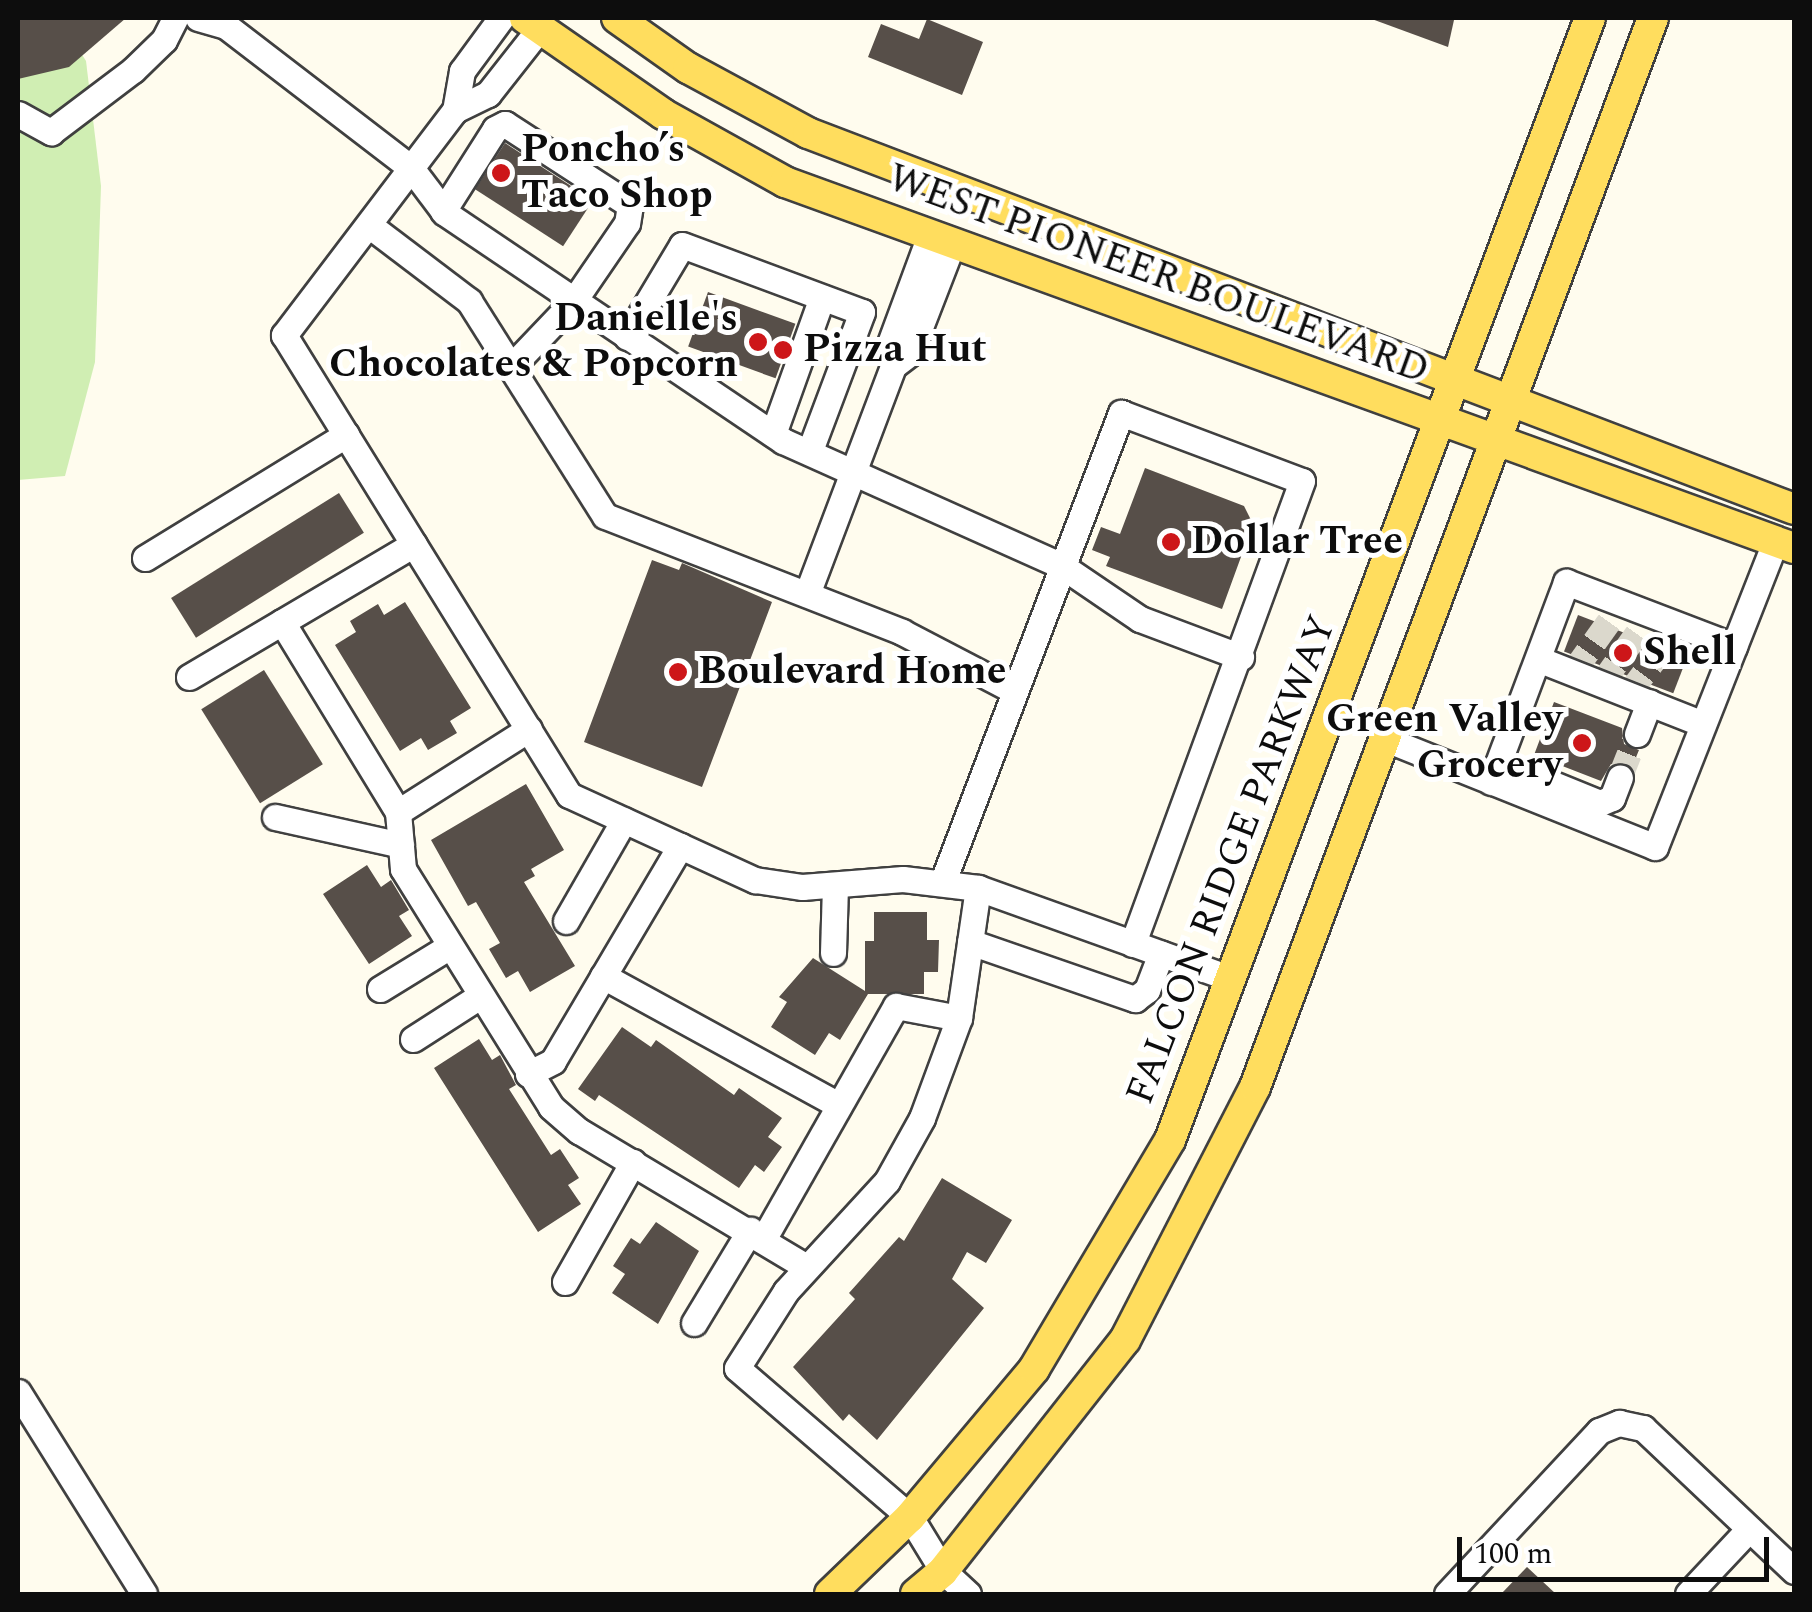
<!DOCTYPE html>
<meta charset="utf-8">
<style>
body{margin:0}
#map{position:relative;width:1812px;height:1612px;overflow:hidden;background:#fffcee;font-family:Spectral,serif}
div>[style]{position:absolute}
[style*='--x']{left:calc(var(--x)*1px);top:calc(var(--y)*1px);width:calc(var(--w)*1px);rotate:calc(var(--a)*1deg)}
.green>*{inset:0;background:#d0eeb3}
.building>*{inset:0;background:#574f49;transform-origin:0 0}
.minor-tunnel>*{height:25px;margin-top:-12.5px;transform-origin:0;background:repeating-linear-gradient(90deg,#dbd8cc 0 25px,transparent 0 37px)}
.roads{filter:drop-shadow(2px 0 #404040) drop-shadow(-2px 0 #404040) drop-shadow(0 2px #404040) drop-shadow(0 -2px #404040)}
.minor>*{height:25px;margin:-12.5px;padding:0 12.5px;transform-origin:12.5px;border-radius:12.5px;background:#fff}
.major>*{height:30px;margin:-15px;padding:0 15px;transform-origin:15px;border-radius:15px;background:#ffdd5e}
.dots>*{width:28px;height:28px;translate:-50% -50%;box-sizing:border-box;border:5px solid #fff;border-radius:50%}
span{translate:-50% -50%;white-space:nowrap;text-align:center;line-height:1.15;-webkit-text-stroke:10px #fff;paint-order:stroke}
.poi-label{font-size:40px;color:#0d0d0d;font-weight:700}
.left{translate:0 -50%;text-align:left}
.right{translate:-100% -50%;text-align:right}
.street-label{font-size:40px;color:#0d0d0d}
.frame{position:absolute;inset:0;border:20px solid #0d0d0d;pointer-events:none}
.scale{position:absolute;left:1457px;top:1537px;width:312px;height:45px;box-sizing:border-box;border:5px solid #0d0d0d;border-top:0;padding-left:12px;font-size:30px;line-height:35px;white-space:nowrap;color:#0d0d0d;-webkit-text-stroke:8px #fff;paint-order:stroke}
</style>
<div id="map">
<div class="green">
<div style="clip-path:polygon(18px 18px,59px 18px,86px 61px,101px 186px,95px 362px,65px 476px,18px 480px)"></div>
</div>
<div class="building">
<div style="clip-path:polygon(18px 18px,126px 18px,69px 67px,18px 79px)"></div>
<div style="clip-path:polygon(1369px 18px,1446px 18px,1454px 20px,1448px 47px)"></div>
<div style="clip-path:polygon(927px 19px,983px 42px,962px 95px,868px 57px,881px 24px,919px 39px)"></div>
<div style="left:505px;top:143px;width:105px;height:55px;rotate:33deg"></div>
<div style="left:708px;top:292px;width:93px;height:58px;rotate:20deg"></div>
<div style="clip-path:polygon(1145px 468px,1244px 506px,1253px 524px,1222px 609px,1106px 566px,1110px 557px,1092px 550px,1101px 527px,1120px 534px)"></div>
<div style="left:339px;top:493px;width:47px;height:198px;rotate:58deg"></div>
<div style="clip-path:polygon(652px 560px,679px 570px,682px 563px,772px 602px,702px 787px,584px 742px)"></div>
<div style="clip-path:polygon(405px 602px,471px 708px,450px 721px,457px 733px,428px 750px,421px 738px,400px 751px,335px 645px,356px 632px,350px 621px,378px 604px,384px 615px)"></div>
<div style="left:1578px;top:615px;width:117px;height:39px;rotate:21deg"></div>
<div style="left:264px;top:670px;width:111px;height:74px;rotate:58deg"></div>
<div style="clip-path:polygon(1554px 702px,1622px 728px,1624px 744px,1639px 750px,1632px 767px,1611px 764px,1601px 781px,1534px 755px)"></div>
<div style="clip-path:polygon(526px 784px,564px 850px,531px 869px,535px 876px,524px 882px,575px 966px,530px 992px,518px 971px,506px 978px,489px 949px,500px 943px,476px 902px,468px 906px,431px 840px)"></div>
<div style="clip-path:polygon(367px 865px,381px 887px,391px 880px,409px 910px,399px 916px,412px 936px,369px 964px,323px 894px)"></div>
<div style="clip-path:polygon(874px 912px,927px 912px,927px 940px,939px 940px,938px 972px,924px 972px,924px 994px,868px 994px,840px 1040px,829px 1033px,815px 1055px,771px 1027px,787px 1002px,779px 997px,813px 958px,865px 991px,865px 941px,874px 941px)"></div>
<div style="clip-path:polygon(622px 1027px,651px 1047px,656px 1040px,734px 1095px,739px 1088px,782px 1118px,768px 1137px,782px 1147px,764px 1172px,755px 1165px,739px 1188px,599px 1095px,595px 1101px,578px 1089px)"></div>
<div style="clip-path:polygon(479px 1039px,492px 1060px,500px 1055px,516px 1085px,509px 1089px,551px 1155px,560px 1149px,579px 1178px,568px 1185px,581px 1204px,538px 1232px,434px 1068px)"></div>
<div style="clip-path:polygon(942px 1178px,1012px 1220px,986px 1263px,967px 1252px,952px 1279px,984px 1308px,877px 1440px,849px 1414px,843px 1421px,793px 1367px,855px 1299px,849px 1293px,899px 1237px,904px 1241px)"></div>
<div style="clip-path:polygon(656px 1222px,699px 1251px,658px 1324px,612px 1293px,625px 1274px,613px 1266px,631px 1238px,640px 1244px)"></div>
<div style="clip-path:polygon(1527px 1567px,1556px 1594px,1501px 1594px)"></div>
</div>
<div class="minor-tunnel">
<div style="--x:1573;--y:672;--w:85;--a:-54.6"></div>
<div style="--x:1601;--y:684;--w:86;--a:-54.5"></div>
<div style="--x:1628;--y:694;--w:86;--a:-52.6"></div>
<div style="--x:1620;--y:777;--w:46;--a:-68.4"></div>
</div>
<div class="roads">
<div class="minor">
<div style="--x:198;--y:18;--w:29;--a:16"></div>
<div style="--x:226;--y:26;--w:233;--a:37.5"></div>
<div style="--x:411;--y:168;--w:56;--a:52.9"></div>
<div style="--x:445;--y:213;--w:408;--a:34"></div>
<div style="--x:783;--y:441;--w:306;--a:24.1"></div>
<div style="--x:1062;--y:566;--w:94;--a:34.2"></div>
<div style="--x:1140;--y:619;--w:108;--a:20.6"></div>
<div style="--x:501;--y:18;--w:66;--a:126.3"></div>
<div style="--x:462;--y:71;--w:40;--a:100"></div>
<div style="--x:455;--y:110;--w:283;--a:127.2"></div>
<div style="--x:284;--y:335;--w:541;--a:58.22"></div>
<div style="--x:569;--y:795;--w:205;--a:24.6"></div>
<div style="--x:755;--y:880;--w:48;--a:8.5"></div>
<div style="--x:802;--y:887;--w:101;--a:-4.5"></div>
<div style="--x:903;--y:879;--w:76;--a:6.8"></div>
<div style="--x:978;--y:888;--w:267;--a:19.7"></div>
<div style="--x:455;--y:110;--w:37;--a:-26"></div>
<div style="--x:488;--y:94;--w:84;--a:-51.8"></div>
<div style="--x:18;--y:114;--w:38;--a:29"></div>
<div style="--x:51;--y:132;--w:103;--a:-37.1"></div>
<div style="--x:133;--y:70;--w:43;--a:-44.1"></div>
<div style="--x:164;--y:40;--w:25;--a:-63"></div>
<div style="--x:443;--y:211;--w:97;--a:-57.6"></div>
<div style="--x:495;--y:129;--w:11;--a:-27"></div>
<div style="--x:505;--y:124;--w:149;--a:32.9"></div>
<div style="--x:630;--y:205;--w:18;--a:99"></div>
<div style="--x:627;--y:223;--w:96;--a:124.4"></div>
<div style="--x:573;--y:302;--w:91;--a:133.7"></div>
<div style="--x:369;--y:225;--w:126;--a:37.2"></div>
<div style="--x:469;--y:301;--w:254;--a:57.7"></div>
<div style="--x:605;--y:516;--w:319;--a:21.3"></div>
<div style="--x:902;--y:632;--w:127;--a:27.6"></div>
<div style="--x:627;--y:337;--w:107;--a:-59.1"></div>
<div style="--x:682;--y:245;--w:192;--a:20.4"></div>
<div style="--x:862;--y:312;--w:147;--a:110.6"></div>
<div style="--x:893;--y:366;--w:20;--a:-101"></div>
<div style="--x:889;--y:346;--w:118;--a:-69.7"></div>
<div style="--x:773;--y:434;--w:145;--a:-70.3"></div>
<div style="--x:145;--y:558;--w:236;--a:-31.5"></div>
<div style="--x:807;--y:594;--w:244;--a:-69.3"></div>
<div style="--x:893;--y:366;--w:21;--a:-37"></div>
<div style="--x:910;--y:353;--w:119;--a:-68.8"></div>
<div style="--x:282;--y:622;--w:223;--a:58.6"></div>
<div style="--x:398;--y:812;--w:57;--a:85"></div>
<div style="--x:403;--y:869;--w:280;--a:58.1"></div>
<div style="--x:551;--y:1107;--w:37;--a:41"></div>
<div style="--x:579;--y:1131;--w:265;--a:30.9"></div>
<div style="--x:1538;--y:659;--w:177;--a:21.5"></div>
<div style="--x:189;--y:677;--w:261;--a:-30.6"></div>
<div style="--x:1637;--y:734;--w:34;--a:-69"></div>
<div style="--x:1383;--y:738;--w:293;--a:21.8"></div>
<div style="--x:1655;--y:847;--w:328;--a:-68.5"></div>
<div style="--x:1499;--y:762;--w:109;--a:22.1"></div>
<div style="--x:1600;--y:803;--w:13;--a:-23"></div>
<div style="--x:1612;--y:798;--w:22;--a:-69"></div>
<div style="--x:1491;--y:782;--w:214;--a:-69.4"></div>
<div style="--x:1566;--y:582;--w:180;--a:20.9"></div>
<div style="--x:398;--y:812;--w:155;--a:-32.4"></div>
<div style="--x:275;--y:817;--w:129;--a:12.5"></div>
<div style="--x:943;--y:881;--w:501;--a:-69.18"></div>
<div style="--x:1121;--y:413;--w:193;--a:20.6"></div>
<div style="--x:1302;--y:481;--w:493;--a:110.1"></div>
<div style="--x:566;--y:921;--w:116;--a:-60.1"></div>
<div style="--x:970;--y:942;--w:175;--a:19.1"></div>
<div style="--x:1135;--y:999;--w:15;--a:-37"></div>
<div style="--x:1147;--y:990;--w:39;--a:-69"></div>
<div style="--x:833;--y:953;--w:68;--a:-88.3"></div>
<div style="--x:603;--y:976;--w:269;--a:28.7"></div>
<div style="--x:380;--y:989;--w:82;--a:-31.6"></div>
<div style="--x:413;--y:1039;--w:80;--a:-32.7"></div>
<div style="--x:528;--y:1074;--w:28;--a:-27"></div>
<div style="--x:553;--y:1061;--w:250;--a:-59.4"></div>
<div style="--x:764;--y:1238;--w:267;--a:-60.4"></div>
<div style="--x:896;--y:1006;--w:64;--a:10.8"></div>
<div style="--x:565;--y:1282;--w:138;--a:-60.5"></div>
<div style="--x:694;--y:1323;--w:109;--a:-58.9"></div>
<div style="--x:18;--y:1392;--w:238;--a:58"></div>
<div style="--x:968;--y:1594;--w:34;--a:-137"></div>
<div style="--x:943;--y:1571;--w:63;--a:-121.4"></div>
<div style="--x:910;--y:1517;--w:228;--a:-139.3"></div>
<div style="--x:737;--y:1368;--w:91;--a:-57.5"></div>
<div style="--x:786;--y:1291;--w:149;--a:-47.4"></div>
<div style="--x:887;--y:1181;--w:72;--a:-60.9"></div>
<div style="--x:922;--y:1118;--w:107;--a:-69.7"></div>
<div style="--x:959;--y:1018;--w:131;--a:-81.7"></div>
<div style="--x:1447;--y:1594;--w:223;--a:-47"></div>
<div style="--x:1599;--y:1431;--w:22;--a:-22"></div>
<div style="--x:1619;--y:1423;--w:25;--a:12"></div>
<div style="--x:1643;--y:1428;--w:208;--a:43.4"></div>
<div style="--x:1688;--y:1594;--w:89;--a:-46.8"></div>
</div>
<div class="major">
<div style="--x:525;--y:18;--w:168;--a:34.8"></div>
<div style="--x:663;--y:114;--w:140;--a:29.1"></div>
<div style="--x:785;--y:182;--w:1073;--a:19.94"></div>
<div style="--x:617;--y:18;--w:87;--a:35.2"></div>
<div style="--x:688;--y:68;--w:136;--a:28.4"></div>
<div style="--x:808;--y:133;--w:1055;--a:20.87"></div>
<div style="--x:830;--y:1594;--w:111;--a:-43.9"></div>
<div style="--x:910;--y:1517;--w:193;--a:-50"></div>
<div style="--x:1034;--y:1369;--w:266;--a:-59.3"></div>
<div style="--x:1170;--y:1140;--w:1198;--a:-69.48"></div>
<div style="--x:916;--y:1594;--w:35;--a:-40"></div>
<div style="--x:943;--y:1571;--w:294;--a:-51.8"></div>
<div style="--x:1125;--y:1340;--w:284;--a:-62.8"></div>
<div style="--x:1255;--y:1087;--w:1141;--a:-69.58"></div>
</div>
</div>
<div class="dots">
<div style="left:501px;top:173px;background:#cd1619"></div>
<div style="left:758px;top:342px;background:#cd1619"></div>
<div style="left:783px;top:350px;background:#cd1619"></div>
<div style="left:1171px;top:542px;background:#cd1619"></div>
<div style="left:1623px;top:653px;background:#cd1619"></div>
<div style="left:678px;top:672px;background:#cd1619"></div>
<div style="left:1582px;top:743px;background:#cd1619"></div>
</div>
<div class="poi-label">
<span class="left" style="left:521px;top:173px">Poncho’s<br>Taco Shop</span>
<span class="right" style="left:738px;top:342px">Danielle's<br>Chocolates &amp; Popcorn</span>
<span class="left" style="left:803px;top:350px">Pizza Hut</span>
<span class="left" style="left:1191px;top:542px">Dollar Tree</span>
<span class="left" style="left:1643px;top:653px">Shell</span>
<span class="left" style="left:698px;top:672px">Boulevard Home</span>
<span class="right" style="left:1562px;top:743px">Green Valley<br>Grocery</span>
</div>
<div class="street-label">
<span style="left:1158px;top:275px;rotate:20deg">WEST PIONEER BOULEVARD</span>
<span style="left:1232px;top:860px;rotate:-69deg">FALCON RIDGE PARKWAY</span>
</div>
<div class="frame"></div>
<div class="scale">100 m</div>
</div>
